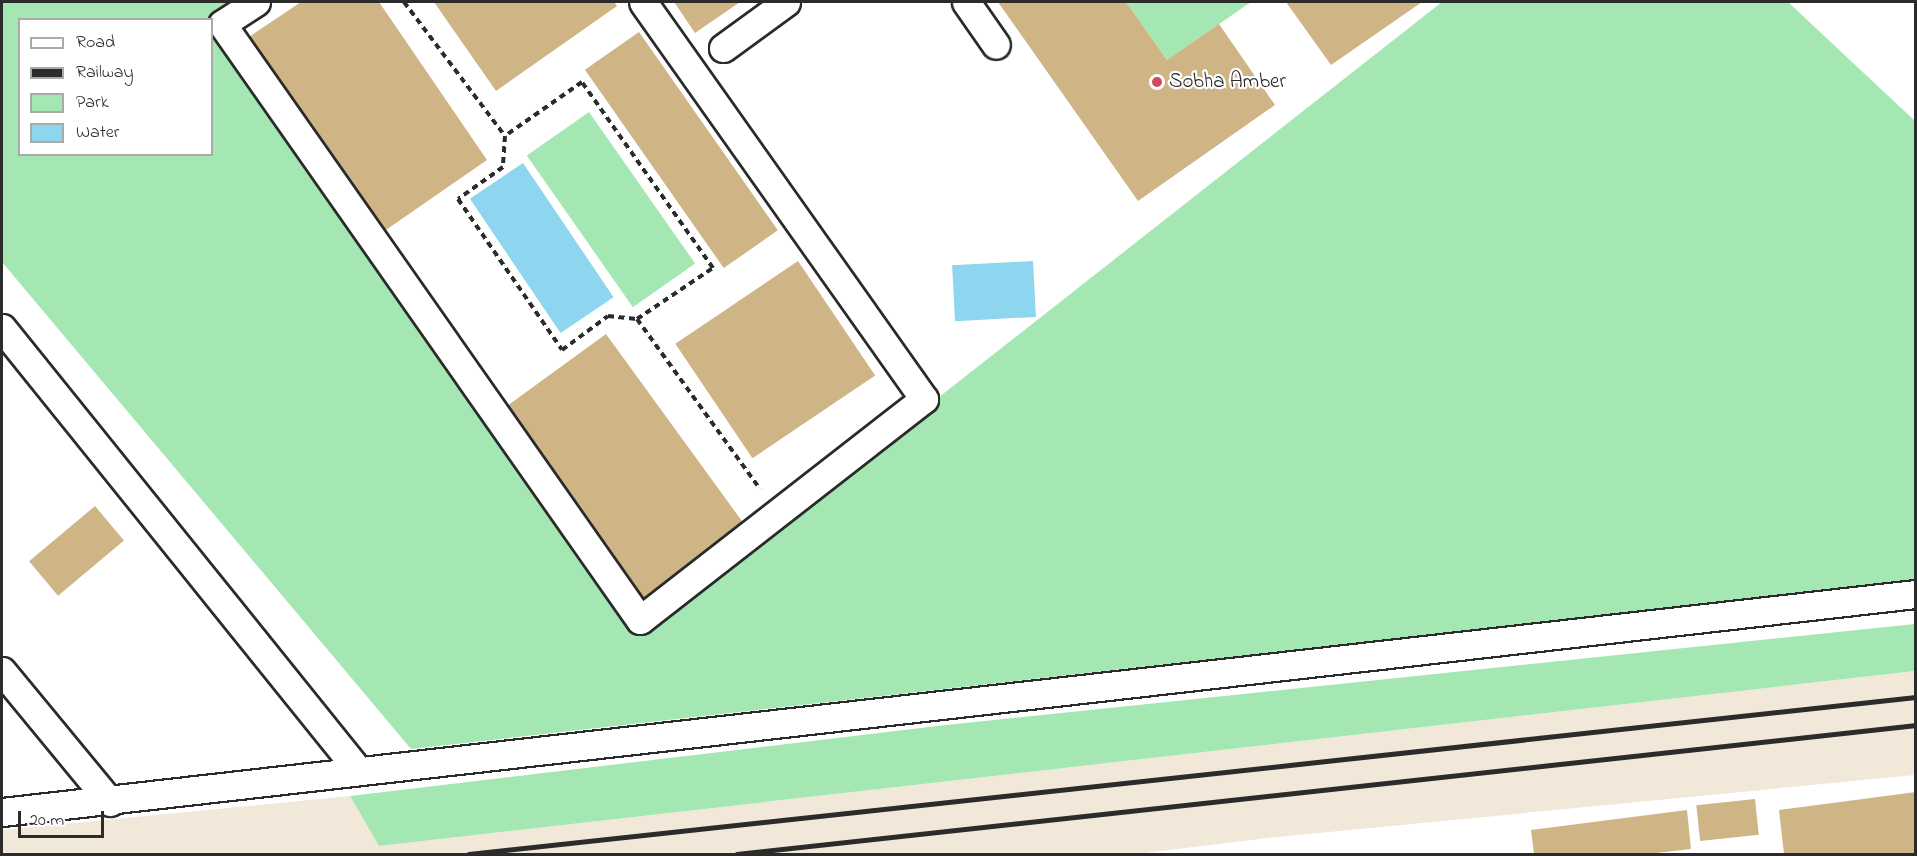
<!DOCTYPE html>
<style>
body{margin:0}
#map{position:relative;width:1917px;height:856px;overflow:hidden;background:#fff;font-family:"Indie Flower",sans-serif}
div>[style]{position:absolute}
[style*='--x']{left:calc(var(--x)*1px);top:calc(var(--y)*1px);width:calc(var(--w)*1px);rotate:calc(var(--a)*1deg)}
.built>*{inset:0;background:#f1e8da}
.green>*{inset:0;background:#a4e7b2;transform-origin:0 0}
.water>*{inset:0;background:#8ed5f0;transform-origin:0 0}
.building>*{inset:0;background:#cfb485;transform-origin:0 0}
.path>*{height:4px;margin-top:-2px;transform-origin:0;background:repeating-linear-gradient(90deg,#2b2b2b 0 6px,transparent 0 10.5px)}
.roads{filter:drop-shadow(2px 0 #2b2b2b) drop-shadow(-2px 0 #2b2b2b) drop-shadow(0 2px #2b2b2b) drop-shadow(0 -2px #2b2b2b)}
.minor>*{height:27px;margin:-13.5px;padding:0 13.5px;transform-origin:13.5px;border-radius:13.5px;background:#fff}
.rail>*{height:4.5px;margin:-2.25px;padding:0 2.25px;transform-origin:2.25px;border-radius:2.25px;background:#2b2b2b}
.dots>*{width:16px;height:16px;translate:-50% -50%;box-sizing:border-box;border:3px solid #fff;border-radius:50%}
span{translate:-50% -50%;white-space:nowrap;text-align:center;line-height:1.15;-webkit-text-stroke:4.5px #fff;paint-order:stroke}
.poi-label{font-size:21px;color:#2b2b2b}
.left{translate:0 -50%;text-align:left}
.frame{position:absolute;inset:0;border:3px solid #2b2b2b;pointer-events:none}
.legend{position:absolute;left:18px;top:18px;width:195px;height:138px;box-sizing:border-box;background:#fff;border:2px solid #aaa;margin:0;padding:8px 10px;list-style:none;font-size:18px;color:#2b2b2b}
.legend li{display:flex;align-items:center;gap:12px;height:30px}
.legend b{width:30px;border:2px solid #aaa}
.scale{position:absolute;left:18px;top:811px;width:86px;height:27px;box-sizing:border-box;border:3px solid #2b2b2b;border-top:0;padding-left:8px;font-size:18px;line-height:21px;white-space:nowrap;color:#2b2b2b;-webkit-text-stroke:4px #fff;paint-order:stroke}
</style>
<div id="map">
<div class="built">
<div style="clip-path:polygon(1915px 671px,1915px 775px,1268px 838px,1136px 854px,2px 854px,2px 830px,350px 796px,379px 846px)"></div>
</div>
<div class="green">
<div style="clip-path:polygon(2px 2px,238px 2px,212px 20px,20px 20px,20px 154px,212px 154px,212px 24px,640px 632px,1442px 2px,1788px 2px,1915px 121px,1915px 580px,411px 749px,2px 262px)"></div>
<div style="clip-path:polygon(1126px 2px,1251px 2px,1167px 60px)"></div>
<div style="left:589px;top:112px;width:185px;height:76px;rotate:55deg"></div>
<div style="clip-path:polygon(1915px 624px,1915px 671px,379px 846px,350px 796px,946px 725px)"></div>
</div>
<div class="water">
<div style="left:523px;top:163px;width:162px;height:64px;rotate:56deg"></div>
<div style="left:1033px;top:261px;width:56px;height:81px;rotate:87deg"></div>
</div>
<div class="building">
<div style="clip-path:polygon(301px 2px,379px 2px,487px 160px,380px 234px,246px 39px)"></div>
<div style="clip-path:polygon(434px 2px,614px 2px,617px 6px,496px 91px)"></div>
<div style="clip-path:polygon(674px 2px,740px 2px,695px 33px)"></div>
<div style="clip-path:polygon(998px 2px,1126px 2px,1167px 60px,1219px 24px,1275px 105px,1138px 201px)"></div>
<div style="clip-path:polygon(1286px 2px,1422px 2px,1331px 65px)"></div>
<div style="left:639px;top:32px;width:242px;height:66px;rotate:55deg"></div>
<div style="left:798px;top:261px;width:138px;height:148px;rotate:56deg"></div>
<div style="left:606px;top:334px;width:238px;height:128px;rotate:54deg"></div>
<div style="left:95px;top:506px;width:45px;height:86px;rotate:50deg"></div>
<div style="clip-path:polygon(1916px 792px,1916px 854px,1784px 854px,1779px 810px)"></div>
<div style="left:1755px;top:799px;width:36px;height:59px;rotate:84deg"></div>
<div style="clip-path:polygon(1687px 810px,1691px 849px,1647px 854px,1534px 854px,1531px 830px)"></div>
</div>
<div class="path">
<div style="--x:404;--y:2;--w:168;--a:53"></div>
<div style="--x:505;--y:136;--w:31;--a:94"></div>
<div style="--x:503;--y:167;--w:55;--a:144.6"></div>
<div style="--x:458;--y:199;--w:183;--a:55.4"></div>
<div style="--x:562;--y:350;--w:57;--a:-36.5"></div>
<div style="--x:608;--y:316;--w:29;--a:6"></div>
<div style="--x:637;--y:319;--w:92;--a:-33.9"></div>
<div style="--x:713;--y:268;--w:228;--a:-125.2"></div>
<div style="--x:582;--y:82;--w:94;--a:145"></div>
<div style="--x:637;--y:319;--w:210;--a:54.1"></div>
</div>
<div class="roads">
<div class="minor">
<div style="--x:256;--y:2;--w:40;--a:147.1"></div>
<div style="--x:222;--y:24;--w:728;--a:54.96"></div>
<div style="--x:640;--y:620;--w:360;--a:-37.9"></div>
<div style="--x:924;--y:399;--w:486;--a:-125.3"></div>
<div style="--x:966;--y:2;--w:52;--a:55.1"></div>
<div style="--x:723;--y:48;--w:78;--a:-36.1"></div>
<div style="--x:2;--y:328;--w:568;--a:51.15"></div>
<div style="--x:2;--y:671;--w:170;--a:50.5"></div>
<div style="--x:2;--y:812;--w:1926;--a:-6.5"></div>
</div>
</div>
<div class="rail">
<div style="--x:469;--y:854;--w:1455;--a:-6.19"></div>
<div style="--x:737;--y:854;--w:1186;--a:-6.24"></div>
</div>
<div class="dots">
<div style="left:1157px;top:82px;background:#d1495b"></div>
</div>
<div class="poi-label">
<span class="left" style="left:1169px;top:82px">Sobha Amber</span>
</div>
<div class="frame"></div>
<ul class="legend">
<li><b style="height:8px;background:#fff"></b>Road</li>
<li><b style="height:8px;background:#2b2b2b"></b>Railway</li>
<li><b style="height:16px;background:#a4e7b2"></b>Park</li>
<li><b style="height:16px;background:#8ed5f0"></b>Water</li>
</ul>
<div class="scale">20 m</div>
</div>
